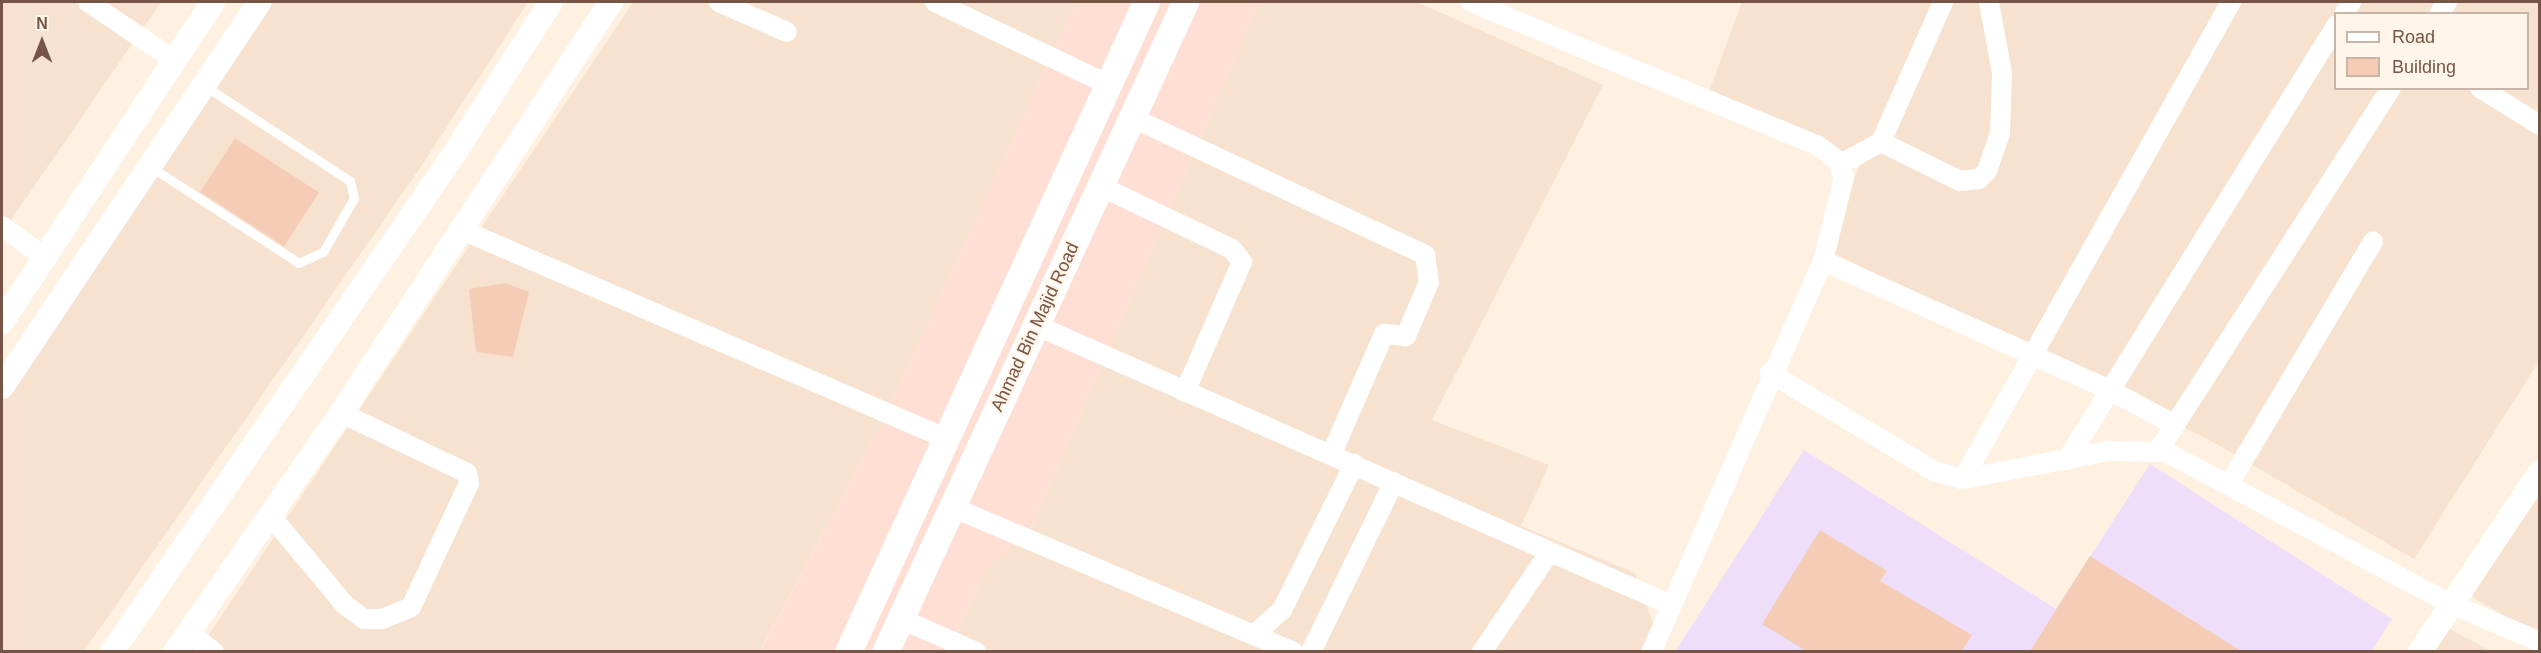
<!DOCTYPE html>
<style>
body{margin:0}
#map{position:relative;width:2541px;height:653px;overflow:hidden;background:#fef1e1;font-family:Arial,sans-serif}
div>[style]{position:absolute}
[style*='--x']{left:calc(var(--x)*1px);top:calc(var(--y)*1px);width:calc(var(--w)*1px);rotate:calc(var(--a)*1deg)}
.residential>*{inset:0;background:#f6e2cf}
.commercial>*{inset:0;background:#ffded4}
.education>*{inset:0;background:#eedefa}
.building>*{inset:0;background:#f5ccb6;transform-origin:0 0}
.service>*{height:9px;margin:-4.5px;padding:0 4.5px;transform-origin:4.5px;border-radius:4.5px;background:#fff}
.minor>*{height:20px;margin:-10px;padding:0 10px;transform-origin:10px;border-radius:10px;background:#fff}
.tertiary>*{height:24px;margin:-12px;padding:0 12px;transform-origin:12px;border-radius:12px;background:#fff}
.secondary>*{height:27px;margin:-13.5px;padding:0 13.5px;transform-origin:13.5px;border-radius:13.5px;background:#fff}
span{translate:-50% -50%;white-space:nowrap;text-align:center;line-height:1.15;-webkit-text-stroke:4.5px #fff5e9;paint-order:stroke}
.street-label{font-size:18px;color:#775546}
.frame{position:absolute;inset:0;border:3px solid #775546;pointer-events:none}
.legend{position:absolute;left:2334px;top:12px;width:195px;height:78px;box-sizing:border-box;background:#fff5e9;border:2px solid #c9b5a8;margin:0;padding:8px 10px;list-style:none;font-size:18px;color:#775546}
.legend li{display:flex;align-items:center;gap:12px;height:30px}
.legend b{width:30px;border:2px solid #c9b5a8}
.north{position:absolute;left:12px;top:12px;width:60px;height:60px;-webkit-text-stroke:4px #fff5e9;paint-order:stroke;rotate:0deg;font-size:16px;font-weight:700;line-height:24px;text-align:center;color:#775546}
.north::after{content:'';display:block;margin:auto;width:21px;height:27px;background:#775546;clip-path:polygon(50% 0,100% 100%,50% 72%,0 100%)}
</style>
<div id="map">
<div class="residential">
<div style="clip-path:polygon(2px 2px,161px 2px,2px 233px)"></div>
<div style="clip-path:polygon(268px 2px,528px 2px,420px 168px,84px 651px,2px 652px,2px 395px)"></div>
<div style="clip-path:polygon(633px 2px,1076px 2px,883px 421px,760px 651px,197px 652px)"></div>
<div style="clip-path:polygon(1259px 2px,1417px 2px,1603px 85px,1432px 420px,1549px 465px,1521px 526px,1635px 573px,1663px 651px,948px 652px,986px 569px,1030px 531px)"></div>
<div style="clip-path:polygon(evenodd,1742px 2px,2539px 2px,2539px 361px,2414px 559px,2211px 441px,1823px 248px,1860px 166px,1710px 89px,1742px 2px,2336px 14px,2528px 14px,2528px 88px,2336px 88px,2336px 14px)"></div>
<div style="clip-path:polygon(2539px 490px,2539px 636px,2472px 597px)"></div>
<div style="clip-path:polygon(2448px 628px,2491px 651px,2432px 652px)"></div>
</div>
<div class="commercial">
<div style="clip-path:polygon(1076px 2px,1259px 2px,1030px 531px,986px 569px,948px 651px,760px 652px,883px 421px)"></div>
</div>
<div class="education">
<div style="clip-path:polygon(1804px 450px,2056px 609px,2150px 464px,2392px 619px,2371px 652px,1675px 652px)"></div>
</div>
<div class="building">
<div style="left:235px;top:138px;width:100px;height:64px;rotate:33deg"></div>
<div style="clip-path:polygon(505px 283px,529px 292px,513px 357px,476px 352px,469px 289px)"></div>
<div style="clip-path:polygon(1820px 530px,1887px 571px,1880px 581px,1972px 635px,1962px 651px,1806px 651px,1762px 624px)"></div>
<div style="clip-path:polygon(2090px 556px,2241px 651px,2030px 651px)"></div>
</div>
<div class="service">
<div style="--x:151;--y:167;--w:176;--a:33"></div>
<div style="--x:299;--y:263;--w:26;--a:-25"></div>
<div style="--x:323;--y:252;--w:62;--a:-60.1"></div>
<div style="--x:354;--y:198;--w:17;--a:-103"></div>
<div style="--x:350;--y:181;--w:173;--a:-146.8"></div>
</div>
<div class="minor">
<div style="--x:88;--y:2;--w:104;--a:34"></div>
<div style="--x:719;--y:2;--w:74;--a:23.8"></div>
<div style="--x:935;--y:2;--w:193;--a:25.5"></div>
<div style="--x:1471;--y:2;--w:374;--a:22.5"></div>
<div style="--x:1817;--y:145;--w:25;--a:37"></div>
<div style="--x:1837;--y:160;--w:18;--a:68"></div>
<div style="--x:1844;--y:177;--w:87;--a:104"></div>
<div style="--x:1823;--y:261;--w:427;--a:113.7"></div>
<div style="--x:2344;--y:14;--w:14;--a:-60"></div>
<div style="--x:2439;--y:14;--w:14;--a:-56"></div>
<div style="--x:2480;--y:88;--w:70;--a:31.7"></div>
<div style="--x:1133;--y:118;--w:323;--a:25.1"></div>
<div style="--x:1425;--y:255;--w:27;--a:82"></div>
<div style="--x:1429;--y:282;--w:59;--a:113.1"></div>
<div style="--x:1406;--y:336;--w:22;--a:-175"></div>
<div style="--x:1384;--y:334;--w:130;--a:113.6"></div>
<div style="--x:1881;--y:142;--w:88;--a:26.3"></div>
<div style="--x:1960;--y:181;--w:19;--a:-6"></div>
<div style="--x:1979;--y:179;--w:11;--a:-45"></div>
<div style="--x:1987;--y:171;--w:39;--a:-71"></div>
<div style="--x:2000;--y:134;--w:61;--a:-88.1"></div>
<div style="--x:2002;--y:73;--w:72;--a:-100.4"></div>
<div style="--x:1839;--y:165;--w:48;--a:-28.7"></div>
<div style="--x:1881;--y:142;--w:153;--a:-66.1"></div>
<div style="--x:1102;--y:187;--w:144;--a:25.5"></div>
<div style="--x:1232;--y:249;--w:16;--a:52"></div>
<div style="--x:1242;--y:262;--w:142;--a:113.7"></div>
<div style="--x:2;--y:226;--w:52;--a:36.4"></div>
<div style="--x:462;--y:230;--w:526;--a:23.3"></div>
<div style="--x:1823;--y:261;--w:312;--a:24.2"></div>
<div style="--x:2108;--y:389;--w:76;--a:28.2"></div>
<div style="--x:1033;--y:324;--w:697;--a:23.77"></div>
<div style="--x:1770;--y:373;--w:193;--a:30.8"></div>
<div style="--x:1936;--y:472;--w:28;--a:15"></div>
<div style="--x:1963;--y:479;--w:149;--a:-10.9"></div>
<div style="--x:2109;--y:451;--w:57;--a:1"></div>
<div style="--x:2166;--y:452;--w:323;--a:28.1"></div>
<div style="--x:2451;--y:604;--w:97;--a:23.1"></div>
<div style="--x:2158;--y:451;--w:431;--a:-57.3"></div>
<div style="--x:2067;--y:460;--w:511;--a:-58.21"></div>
<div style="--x:1963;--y:479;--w:547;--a:-60.67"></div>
<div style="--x:2229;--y:484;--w:282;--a:-59.3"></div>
<div style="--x:952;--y:507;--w:371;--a:23"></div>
<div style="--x:270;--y:515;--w:117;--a:50.2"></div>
<div style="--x:345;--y:605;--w:24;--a:36"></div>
<div style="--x:364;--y:619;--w:18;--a:0"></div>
<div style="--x:382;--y:619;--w:31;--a:-22"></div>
<div style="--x:411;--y:607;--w:137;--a:-64.9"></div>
<div style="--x:469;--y:483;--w:10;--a:-101"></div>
<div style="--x:467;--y:473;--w:140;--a:-154.5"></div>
<div style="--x:901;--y:619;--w:82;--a:23.7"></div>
<div style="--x:189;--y:633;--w:31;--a:37"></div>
<div style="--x:1254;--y:635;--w:38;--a:-42"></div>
<div style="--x:1282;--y:610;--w:163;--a:-63.7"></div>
<div style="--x:1311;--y:652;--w:189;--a:-64"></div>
<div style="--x:1482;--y:652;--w:120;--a:-55.9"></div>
</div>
<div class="tertiary">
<div style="--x:2;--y:322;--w:383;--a:-56.6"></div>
<div style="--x:2;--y:387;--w:463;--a:-56.2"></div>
<div style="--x:112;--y:652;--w:604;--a:-55.52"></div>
<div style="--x:454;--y:154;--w:180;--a:-57.5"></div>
<div style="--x:175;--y:652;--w:291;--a:-55.2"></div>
<div style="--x:341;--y:413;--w:492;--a:-56.7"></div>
<div style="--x:2420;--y:652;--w:216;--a:-56.3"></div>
</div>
<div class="secondary">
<div style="--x:848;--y:652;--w:715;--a:-65.37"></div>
<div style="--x:885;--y:652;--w:716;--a:-65.22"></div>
</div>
<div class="street-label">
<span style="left:1035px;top:327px;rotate:-65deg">Ahmad Bin Majid Road</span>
</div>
<div class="frame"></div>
<ul class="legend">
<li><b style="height:8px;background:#fff"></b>Road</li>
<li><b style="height:16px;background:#f5ccb6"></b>Building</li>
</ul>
<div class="north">N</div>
</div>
